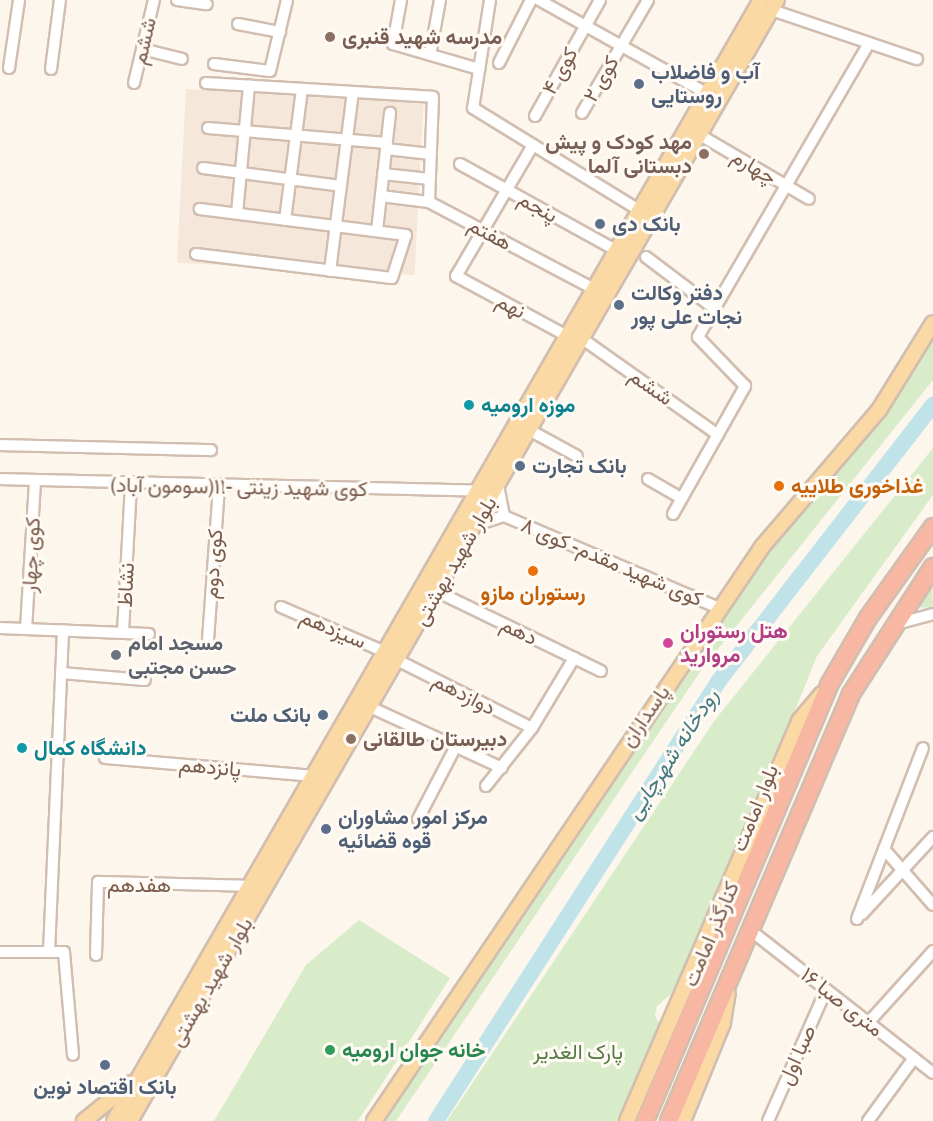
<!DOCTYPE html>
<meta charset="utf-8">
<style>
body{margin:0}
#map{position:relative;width:933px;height:1121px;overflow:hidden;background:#fdf6ec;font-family:"Archivo Narrow",Vazirmatn,sans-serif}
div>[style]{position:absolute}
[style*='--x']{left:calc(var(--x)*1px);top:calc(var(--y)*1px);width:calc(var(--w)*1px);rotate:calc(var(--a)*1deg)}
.residential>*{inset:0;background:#f5e8da;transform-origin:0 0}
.green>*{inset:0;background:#d8ecc9}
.river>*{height:16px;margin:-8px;padding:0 8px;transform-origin:8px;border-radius:8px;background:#bfe3e8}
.roads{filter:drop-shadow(2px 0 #d1beb0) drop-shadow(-2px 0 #d1beb0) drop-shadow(0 2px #d1beb0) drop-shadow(0 -2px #d1beb0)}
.minor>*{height:10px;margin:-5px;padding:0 5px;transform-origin:5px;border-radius:5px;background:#fff}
.major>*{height:14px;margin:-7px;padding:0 7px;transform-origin:7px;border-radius:7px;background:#fbd9a5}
.highway>*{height:16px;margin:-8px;padding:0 8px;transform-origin:8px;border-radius:8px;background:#f7b7a3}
.dots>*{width:16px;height:16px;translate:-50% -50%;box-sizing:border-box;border:3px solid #fffaf3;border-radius:50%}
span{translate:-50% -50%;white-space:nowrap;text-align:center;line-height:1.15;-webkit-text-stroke:6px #fffaf3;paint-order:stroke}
.education-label{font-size:21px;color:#785e54;font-weight:700}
.left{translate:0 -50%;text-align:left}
.right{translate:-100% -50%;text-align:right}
.street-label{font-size:21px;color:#7a5c4d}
.service-label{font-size:21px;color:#4e5e75;font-weight:700}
.culture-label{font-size:21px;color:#0d838f;font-weight:700}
.food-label{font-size:21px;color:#c56008;font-weight:700}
.hotel-label{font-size:21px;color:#b23c85;font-weight:700}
.worship-label{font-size:21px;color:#5b616d;font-weight:700}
.leisure-label{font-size:21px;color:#27864d;font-weight:700}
.park-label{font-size:21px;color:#537a41}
.water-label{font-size:22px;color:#437c86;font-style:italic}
</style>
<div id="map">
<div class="residential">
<div style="left:186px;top:89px;width:238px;height:174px;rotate:3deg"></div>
</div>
<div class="green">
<div style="clip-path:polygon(933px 338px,933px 380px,702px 669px,396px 1121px,384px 1121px,747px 578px,883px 418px)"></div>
<div style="clip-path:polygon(933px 448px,933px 495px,817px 656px,726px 881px,671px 994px,657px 1006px,655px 1016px,663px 1028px,623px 1121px,447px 1121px,715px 720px)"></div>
<div style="clip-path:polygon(932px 584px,933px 608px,915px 607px)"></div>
<div style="clip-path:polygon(359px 920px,450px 978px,358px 1121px,214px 1121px,306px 965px)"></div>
</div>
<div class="river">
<div style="--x:436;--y:1121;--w:522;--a:-57.28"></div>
<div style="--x:718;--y:682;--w:351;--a:-52.2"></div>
</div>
<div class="roads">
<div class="minor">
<div style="--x:177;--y:0;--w:30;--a:8"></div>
<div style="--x:401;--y:0;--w:45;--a:100.3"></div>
<div style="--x:393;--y:44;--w:90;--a:16.2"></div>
<div style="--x:490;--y:0;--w:109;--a:98.9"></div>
<div style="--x:473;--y:108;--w:195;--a:31.6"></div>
<div style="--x:539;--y:0;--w:191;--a:29.1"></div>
<div style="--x:772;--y:10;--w:153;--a:18.7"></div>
<div style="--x:238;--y:24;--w:43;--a:10.8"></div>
<div style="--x:142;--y:49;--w:41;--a:14"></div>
<div style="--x:430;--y:55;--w:56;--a:-79.7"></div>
<div style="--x:499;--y:63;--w:71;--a:-63.1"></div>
<div style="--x:214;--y:64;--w:56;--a:7.1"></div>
<div style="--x:270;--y:71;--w:73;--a:-76.5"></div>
<div style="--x:9;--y:68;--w:69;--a:-81.6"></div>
<div style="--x:51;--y:69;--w:70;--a:-82.6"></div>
<div style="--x:134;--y:83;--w:85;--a:-76.5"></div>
<div style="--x:206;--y:83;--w:227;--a:3.5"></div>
<div style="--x:433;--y:97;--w:105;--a:92.2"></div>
<div style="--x:582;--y:113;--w:131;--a:-59.7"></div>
<div style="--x:535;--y:116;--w:133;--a:-60.7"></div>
<div style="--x:208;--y:128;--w:179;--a:4.8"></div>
<div style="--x:700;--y:135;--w:126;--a:30.4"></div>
<div style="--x:533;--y:145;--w:152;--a:120.4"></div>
<div style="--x:456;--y:276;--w:126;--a:28.4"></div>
<div style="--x:386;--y:149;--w:45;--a:6.3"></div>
<div style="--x:460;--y:164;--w:178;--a:28.9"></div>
<div style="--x:203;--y:168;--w:139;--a:7.4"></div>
<div style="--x:383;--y:174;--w:47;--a:6.1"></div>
<div style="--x:381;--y:196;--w:48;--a:7.1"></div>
<div style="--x:429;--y:202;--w:187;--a:27.8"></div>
<div style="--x:237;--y:213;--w:128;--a:-84.6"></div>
<div style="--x:285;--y:220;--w:132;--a:-82.6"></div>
<div style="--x:377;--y:231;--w:119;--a:-83.7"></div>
<div style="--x:196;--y:254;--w:197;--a:7"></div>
<div style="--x:392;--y:278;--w:45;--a:-72"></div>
<div style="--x:406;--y:235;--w:208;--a:-172.8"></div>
<div style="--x:646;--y:257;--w:86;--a:37"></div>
<div style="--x:330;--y:271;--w:180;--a:-82.7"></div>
<div style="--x:584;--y:340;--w:164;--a:35.3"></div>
<div style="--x:531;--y:431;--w:52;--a:28.5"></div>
<div style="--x:0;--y:445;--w:211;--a:1.4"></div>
<div style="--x:0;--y:479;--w:477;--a:1.4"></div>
<div style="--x:648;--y:479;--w:39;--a:30"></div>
<div style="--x:673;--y:514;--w:147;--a:-60.6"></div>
<div style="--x:745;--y:386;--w:68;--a:-133.8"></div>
<div style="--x:698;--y:337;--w:340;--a:-59.8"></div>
<div style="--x:504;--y:516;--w:234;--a:23.2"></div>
<div style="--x:476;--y:525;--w:29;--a:-18"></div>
<div style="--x:504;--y:516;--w:31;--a:-101"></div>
<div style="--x:438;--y:592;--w:181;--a:25.9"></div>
<div style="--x:281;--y:607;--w:113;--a:23.4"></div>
<div style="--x:900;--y:623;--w:34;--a:-15"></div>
<div style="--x:0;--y:628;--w:149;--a:2.3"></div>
<div style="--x:26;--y:629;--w:148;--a:-86.5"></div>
<div style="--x:123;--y:632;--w:146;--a:-86.9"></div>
<div style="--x:208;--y:640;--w:153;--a:-85.9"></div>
<div style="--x:397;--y:660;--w:151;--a:26.7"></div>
<div style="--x:61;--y:673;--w:84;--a:4.8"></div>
<div style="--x:370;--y:707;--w:145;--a:24.8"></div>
<div style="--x:105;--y:758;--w:211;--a:4.9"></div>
<div style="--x:486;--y:786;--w:74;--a:-51.6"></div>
<div style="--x:532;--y:728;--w:82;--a:-59"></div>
<div style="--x:418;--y:819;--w:82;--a:-62.5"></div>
<div style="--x:884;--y:849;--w:74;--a:48.8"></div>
<div style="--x:862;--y:914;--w:105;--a:-47.3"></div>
<div style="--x:857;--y:919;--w:183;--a:-68.9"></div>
<div style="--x:750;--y:930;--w:232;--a:38"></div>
<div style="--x:0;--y:952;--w:64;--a:0"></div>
<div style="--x:64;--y:952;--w:103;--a:85"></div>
<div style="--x:49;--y:952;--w:322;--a:-87.5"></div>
<div style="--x:96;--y:955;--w:73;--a:-88.4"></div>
<div style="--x:98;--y:882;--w:152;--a:1.5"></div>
<div style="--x:868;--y:1023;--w:97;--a:-47.9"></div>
<div style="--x:768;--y:1121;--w:143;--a:-66.1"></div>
<div style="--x:868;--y:1121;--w:78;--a:-53.9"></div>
</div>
<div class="major">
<div style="--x:84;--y:1121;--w:60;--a:-39"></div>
<div style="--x:114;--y:1121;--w:1294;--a:-60.01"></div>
<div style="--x:130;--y:1121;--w:1294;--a:-60.01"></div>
<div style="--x:374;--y:1121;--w:693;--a:-55.94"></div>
<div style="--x:762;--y:547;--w:180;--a:-49.5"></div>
<div style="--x:879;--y:410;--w:102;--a:-58.2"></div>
<div style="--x:627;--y:1121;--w:435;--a:-66.7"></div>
<div style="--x:799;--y:721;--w:35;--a:-50"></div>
<div style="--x:683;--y:1121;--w:106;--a:-67.8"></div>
<div style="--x:723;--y:1023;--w:30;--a:-81"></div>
</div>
<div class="highway">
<div style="--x:645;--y:1121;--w:473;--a:-67.1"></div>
<div style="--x:829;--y:685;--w:78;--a:-59.8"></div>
<div style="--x:868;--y:618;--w:112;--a:-54.5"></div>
<div style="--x:669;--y:1121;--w:464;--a:-66.9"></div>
<div style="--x:851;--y:694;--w:151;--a:-57.2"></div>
</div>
</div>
<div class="dots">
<div style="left:330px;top:37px;background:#8d6e63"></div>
<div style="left:639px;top:84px;background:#5c6f8a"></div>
<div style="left:704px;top:154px;background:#8d6e63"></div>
<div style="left:600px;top:224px;background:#5c6f8a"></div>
<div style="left:619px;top:305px;background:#5c6f8a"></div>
<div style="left:469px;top:405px;background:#0f9aa8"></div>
<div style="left:520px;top:466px;background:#5c6f8a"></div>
<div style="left:779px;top:486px;background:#e8710a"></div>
<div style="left:533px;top:571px;background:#e8710a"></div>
<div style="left:668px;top:643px;background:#d1479c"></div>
<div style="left:116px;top:655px;background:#6b7280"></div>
<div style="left:323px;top:715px;background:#5c6f8a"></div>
<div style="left:351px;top:739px;background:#8d6e63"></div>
<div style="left:22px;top:748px;background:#0f9aa8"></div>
<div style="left:326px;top:829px;background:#5c6f8a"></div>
<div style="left:330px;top:1050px;background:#2e9e5b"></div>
<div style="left:105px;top:1065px;background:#5c6f8a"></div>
</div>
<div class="education-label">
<span class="left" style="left:342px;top:37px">مدرسه شهید قنبری</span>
<span class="right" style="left:692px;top:154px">مهد کودک و پیش<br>دبستانی آلما</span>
<span class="left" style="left:363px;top:739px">دبیرستان طالقانی</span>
</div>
<div class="street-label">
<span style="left:144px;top:41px;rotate:-77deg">ششم</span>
<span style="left:560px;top:71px;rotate:-61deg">کوی ۴</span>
<span style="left:601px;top:79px;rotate:-60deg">کوی ۲</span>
<span style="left:754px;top:167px;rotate:31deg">چهارم</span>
<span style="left:538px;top:207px;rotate:29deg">پنجم</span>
<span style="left:490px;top:234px;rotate:28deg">هفتم</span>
<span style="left:511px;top:306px;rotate:28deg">نهم</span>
<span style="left:651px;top:387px;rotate:35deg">ششم</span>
<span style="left:239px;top:487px;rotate:1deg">کوی شهید زینتی -۱۱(سومون آباد)</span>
<span style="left:31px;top:555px;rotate:-87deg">کوی چهار</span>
<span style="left:455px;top:561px;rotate:-60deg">بلوار شهید بهشتی</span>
<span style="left:612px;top:562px;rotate:23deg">کوی شهید مقدم- کوی ۸</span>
<span style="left:213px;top:564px;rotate:-86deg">کوی دوم</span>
<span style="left:126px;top:585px;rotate:-87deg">نشاط</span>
<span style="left:333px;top:629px;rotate:23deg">سیزدهم</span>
<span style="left:519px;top:631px;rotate:26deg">دهم</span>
<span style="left:464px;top:694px;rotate:27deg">دوازدهم</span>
<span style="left:645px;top:716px;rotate:-55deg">پاسداران</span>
<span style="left:210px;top:767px;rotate:5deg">پانزدهم</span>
<span style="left:755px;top:808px;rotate:-68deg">بلوار امامت</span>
<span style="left:139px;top:885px">هفدهم</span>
<span style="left:711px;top:934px;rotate:-67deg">کنارگذر امامت</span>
<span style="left:211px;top:982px;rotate:-60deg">بلوار شهید بهشتی</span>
<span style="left:842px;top:1002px;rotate:38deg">۱۶ متری صبا</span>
<span style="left:797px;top:1055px;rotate:-66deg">صبا اول</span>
</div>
<div class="service-label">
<span class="left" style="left:651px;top:84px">آب و فاضلاب<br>روستایی</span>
<span class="left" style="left:612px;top:224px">بانک دی</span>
<span class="left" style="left:631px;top:305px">دفتر وکالت<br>نجات علی پور</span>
<span class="left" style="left:532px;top:466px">بانک تجارت</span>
<span class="right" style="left:311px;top:715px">بانک ملت</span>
<span class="left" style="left:338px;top:829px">مرکز امور مشاوران<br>قوه قضائیه</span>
<span style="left:105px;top:1087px">بانک اقتصاد نوین</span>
</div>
<div class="culture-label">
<span class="left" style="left:481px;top:405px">موزه ارومیه</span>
<span class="left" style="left:34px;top:748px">دانشگاه کمال</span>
</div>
<div class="food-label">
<span class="left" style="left:791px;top:486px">غذاخوری طلاییه</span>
<span style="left:533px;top:593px">رستوران مازو</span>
</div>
<div class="hotel-label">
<span class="left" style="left:680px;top:643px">هتل رستوران<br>مروارید</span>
</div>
<div class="worship-label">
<span class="left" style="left:128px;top:655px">مسجد امام<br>حسن مجتبی</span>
</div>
<div class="leisure-label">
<span class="left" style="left:342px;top:1050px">خانه جوان ارومیه</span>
</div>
<div class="park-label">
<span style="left:578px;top:1052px">پارک الغدیر</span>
</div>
<div class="water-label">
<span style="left:672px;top:754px;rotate:-57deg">رودخانه شهرچایی</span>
</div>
</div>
